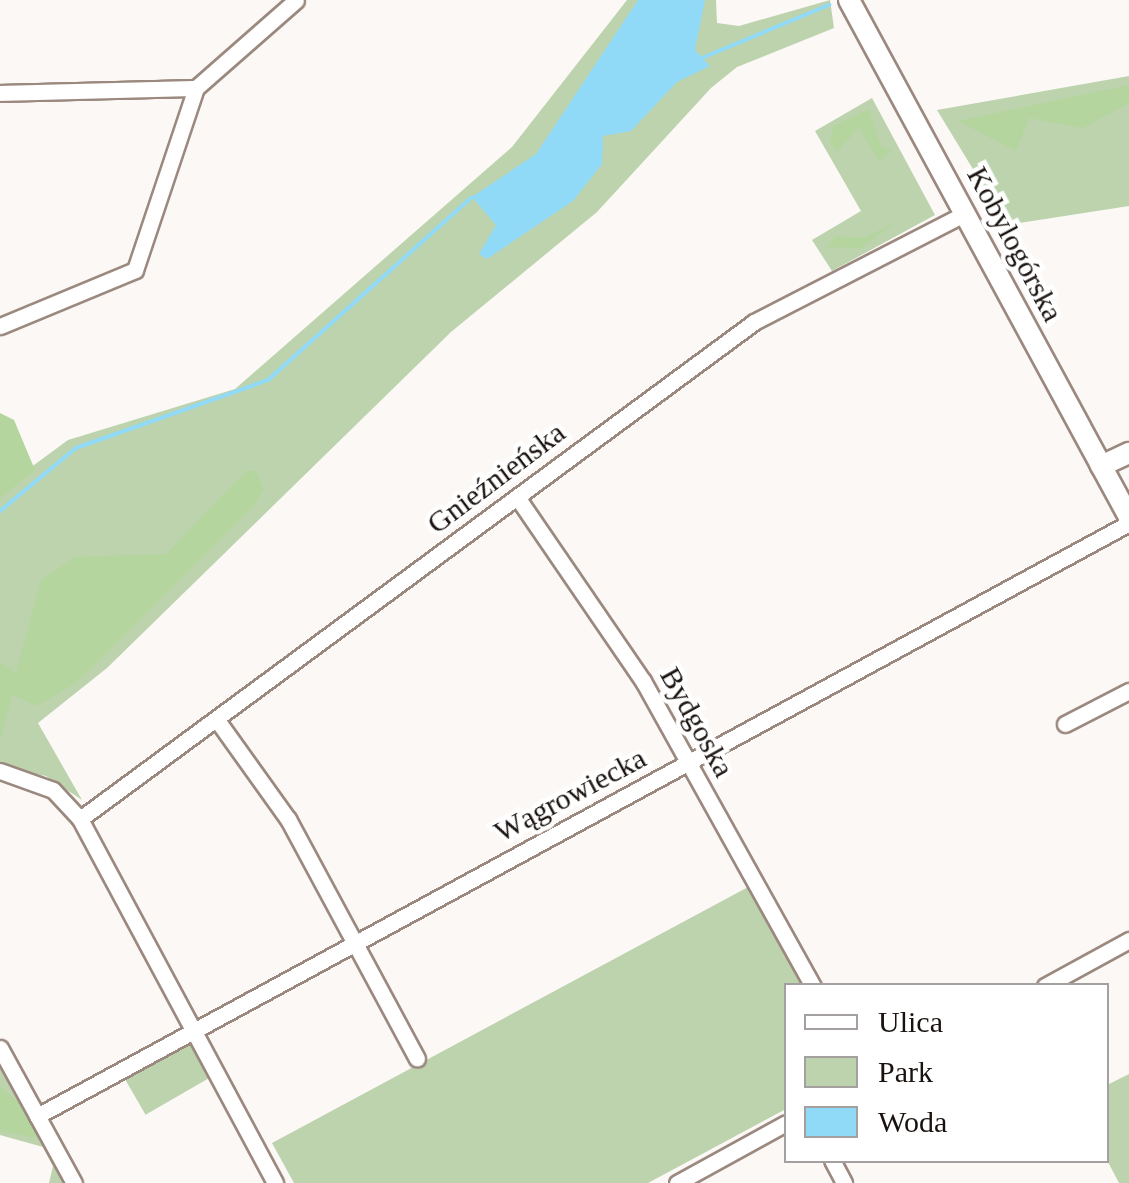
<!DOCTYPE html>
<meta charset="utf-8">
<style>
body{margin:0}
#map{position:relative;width:1129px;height:1183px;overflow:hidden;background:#fcf8f6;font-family:"Times New Roman",serif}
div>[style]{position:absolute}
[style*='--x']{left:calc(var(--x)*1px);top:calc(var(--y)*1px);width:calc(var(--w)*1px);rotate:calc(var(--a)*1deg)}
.green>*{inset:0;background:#bcd3ad;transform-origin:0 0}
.forest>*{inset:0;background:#b4d59d}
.water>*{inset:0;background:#91daf7}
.stream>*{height:4px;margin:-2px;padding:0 2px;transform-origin:2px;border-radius:2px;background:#91daf7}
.roads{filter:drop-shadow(2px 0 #9b897f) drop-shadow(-2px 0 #9b897f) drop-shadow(0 2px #9b897f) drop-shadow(0 -2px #9b897f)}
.minor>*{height:15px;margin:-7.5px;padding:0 7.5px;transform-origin:7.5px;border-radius:7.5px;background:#fff}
.tertiary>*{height:20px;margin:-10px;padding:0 10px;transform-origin:10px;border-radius:10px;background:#fff}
span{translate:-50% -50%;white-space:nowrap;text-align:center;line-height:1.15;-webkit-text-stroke:9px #fff;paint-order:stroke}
.street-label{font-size:30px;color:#19120f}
.legend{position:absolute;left:784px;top:983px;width:325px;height:180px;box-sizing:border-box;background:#fff;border:2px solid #a3a09f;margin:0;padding:12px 18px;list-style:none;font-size:30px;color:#19120f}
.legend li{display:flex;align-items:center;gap:20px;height:50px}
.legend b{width:50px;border:2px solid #a3a09f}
</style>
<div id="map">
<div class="green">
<div style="clip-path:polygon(627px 0,716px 0,717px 23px,739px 26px,830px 0,834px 28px,737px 67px,711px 88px,597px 212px,451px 332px,107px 668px,38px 723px,82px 800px,46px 776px,0 767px,0 490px,68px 440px,235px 389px,512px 147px)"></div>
<div style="clip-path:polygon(1129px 76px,1129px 206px,1007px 225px,937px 110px)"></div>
<div style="clip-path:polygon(872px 98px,935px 215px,832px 271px,812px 240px,861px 211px,815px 131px)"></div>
<div style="clip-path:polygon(750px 886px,804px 985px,786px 986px,786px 1109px,648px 1183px,294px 1183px,272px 1143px)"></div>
<div style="left:189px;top:1040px;width:43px;height:75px;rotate:60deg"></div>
<div style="clip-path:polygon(0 1055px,70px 1183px,49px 1183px,53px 1166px,43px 1147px,0 1135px)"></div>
<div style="clip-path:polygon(1129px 1074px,1129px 1183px,1119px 1183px,1107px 1160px,1107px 1085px)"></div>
</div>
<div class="forest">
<div style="clip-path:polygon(1129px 85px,1129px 103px,1083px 128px,1029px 118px,1016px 151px,958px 121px)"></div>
<div style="clip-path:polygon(869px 109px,881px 147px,891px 150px,879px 162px,859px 127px,837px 152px,830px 142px,833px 126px)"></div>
<div style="clip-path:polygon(896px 222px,861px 248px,826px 247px,836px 236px,864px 238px)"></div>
<div style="clip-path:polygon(0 413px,14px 420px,35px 470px,0 498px)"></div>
<div style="clip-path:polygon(246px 471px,256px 471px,264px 490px,253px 506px,76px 683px,37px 706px,12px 695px,0 741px,0 662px,16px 673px,41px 580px,75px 557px,166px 554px)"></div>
<div style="clip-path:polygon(0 1087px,19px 1102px,42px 1139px,0 1131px)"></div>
</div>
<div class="water">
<div style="clip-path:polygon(638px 0,705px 0,695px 50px,710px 66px,677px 82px,631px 131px,603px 136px,602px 164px,573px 201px,487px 259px,479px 254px,496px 225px,472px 197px,536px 154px)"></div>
</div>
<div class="stream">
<div style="--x:702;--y:58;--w:138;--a:-22.7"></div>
<div style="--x:0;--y:511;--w:99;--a:-39.7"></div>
<div style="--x:76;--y:448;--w:204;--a:-19.5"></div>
<div style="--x:268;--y:380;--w:274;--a:-41.9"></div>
</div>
<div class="roads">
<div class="minor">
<div style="--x:0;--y:93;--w:196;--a:-1.5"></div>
<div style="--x:0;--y:326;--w:146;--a:-22.5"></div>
<div style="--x:135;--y:270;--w:192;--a:-71.5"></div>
<div style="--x:196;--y:88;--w:133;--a:-41.3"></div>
<div style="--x:517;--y:497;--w:223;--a:55.6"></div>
<div style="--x:643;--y:681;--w:349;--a:60.9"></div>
<div style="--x:217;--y:720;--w:122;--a:54.4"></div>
<div style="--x:288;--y:819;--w:272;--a:61.7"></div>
<div style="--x:1065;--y:724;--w:72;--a:-27.3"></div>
<div style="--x:0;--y:771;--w:56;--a:19.7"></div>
<div style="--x:53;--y:790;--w:40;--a:47"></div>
<div style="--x:80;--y:819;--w:413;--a:61.8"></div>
<div style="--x:80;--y:819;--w:837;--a:-36.4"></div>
<div style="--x:754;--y:322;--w:236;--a:-27.2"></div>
<div style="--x:1045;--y:986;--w:96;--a:-28.7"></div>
<div style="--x:0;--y:1048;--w:154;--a:61.3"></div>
<div style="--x:37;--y:1116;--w:1243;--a:-28.5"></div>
<div style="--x:832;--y:1160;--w:26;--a:62"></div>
<div style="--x:677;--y:1183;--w:124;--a:-28.8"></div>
</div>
<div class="tertiary">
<div style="--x:849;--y:0;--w:588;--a:61.56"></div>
<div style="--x:1101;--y:466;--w:31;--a:-25"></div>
</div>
</div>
<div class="street-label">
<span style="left:1015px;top:244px;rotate:62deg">Kobylogórska</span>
<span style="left:496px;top:478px;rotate:-37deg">Gnieźnieńska</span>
<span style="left:697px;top:722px;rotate:61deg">Bydgoska</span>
<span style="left:570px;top:795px;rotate:-28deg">Wągrowiecka</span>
</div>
<ul class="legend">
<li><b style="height:12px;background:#fff"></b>Ulica</li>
<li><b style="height:28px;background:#bcd3ad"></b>Park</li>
<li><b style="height:28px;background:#91daf7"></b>Woda</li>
</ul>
</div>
